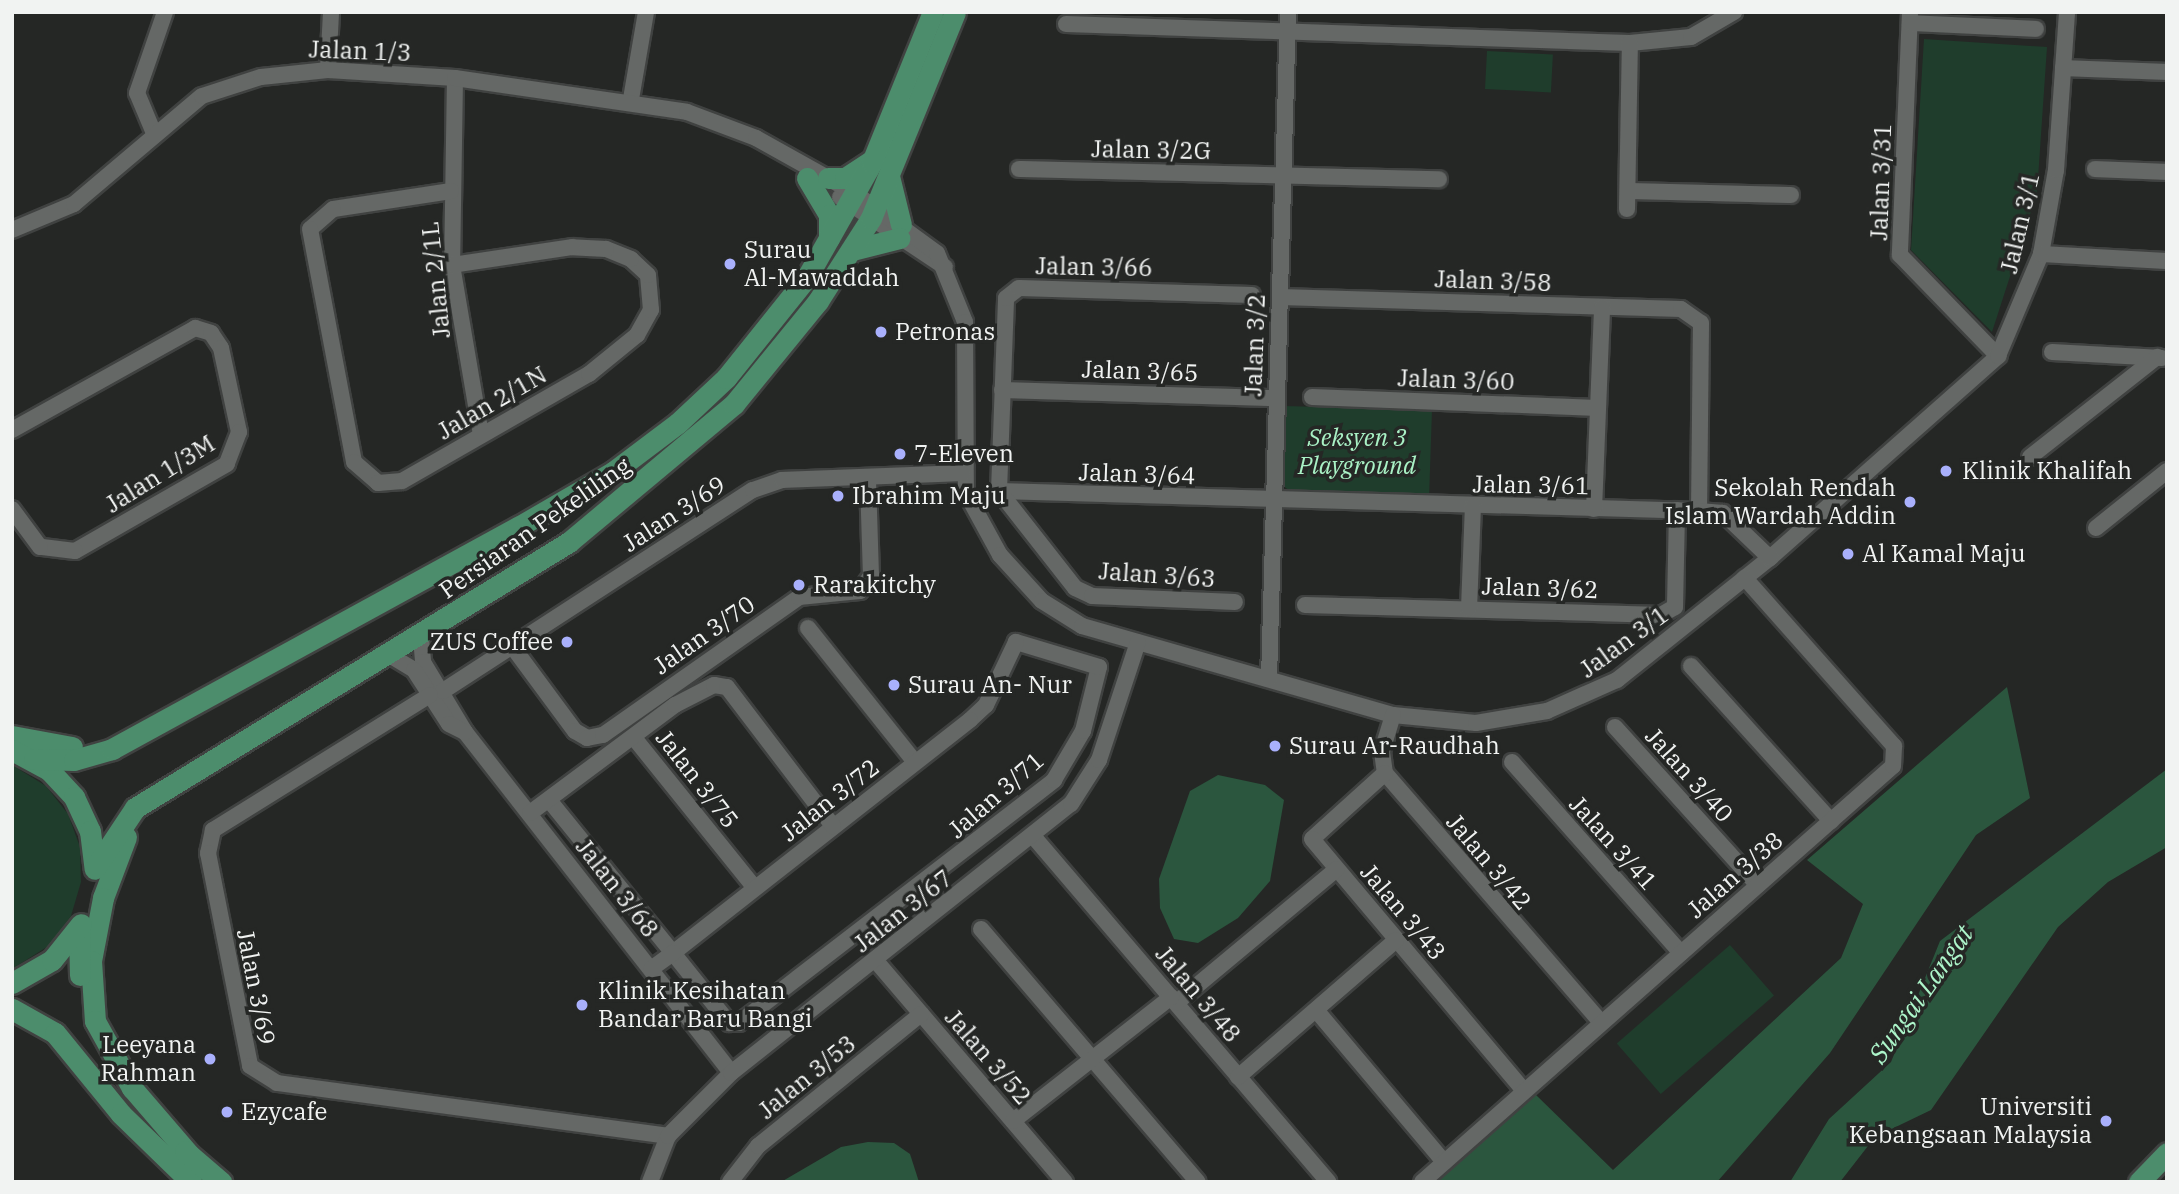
<!DOCTYPE html>
<style>
body{margin:0}
#map{position:relative;width:2179px;height:1194px;overflow:hidden;background:#252725;font-family:"IBM Plex Serif",serif}
div>[style]{position:absolute}
[style*='--x']{left:calc(var(--x)*1px);top:calc(var(--y)*1px);width:calc(var(--w)*1px);rotate:calc(var(--a)*1deg)}
.green>*{inset:0;background:#1f3d2c;transform-origin:0 0}
.forest>*{inset:0;background:#2b563e}
.roads{filter:drop-shadow(2px 0 #404241) drop-shadow(-2px 0 #404241) drop-shadow(0 2px #404241) drop-shadow(0 -2px #404241)}
.minor>*{height:16px;margin:-8px;padding:0 8px;transform-origin:8px;border-radius:8px;background:#656866}
.major>*{height:21px;margin:-10.5px;padding:0 10.5px;transform-origin:10.5px;border-radius:10.5px;background:#4c8d6c}
.dots>*{width:19px;height:19px;translate:-50% -50%;box-sizing:border-box;border:4px solid #252725;border-radius:50%}
span{translate:-50% -50%;white-space:nowrap;text-align:center;line-height:1.15;-webkit-text-stroke:7px #252725;paint-order:stroke}
.street-label{font-size:24px;color:#f1f3f2}
.poi-label{font-size:24px;color:#f1f3f2}
.left{translate:0 -50%;text-align:left}
.right{translate:-100% -50%;text-align:right}
.park-label{font-size:24px;color:#a9f1c5;font-style:italic}
.water-label{font-size:26px;color:#adf5ca;font-style:italic}
.frame{position:absolute;inset:0;border:14px solid #f1f3f2;pointer-events:none}
</style>
<div id="map">
<div class="green">
<div style="clip-path:polygon(1924px 39px,2047px 47px,2037px 193px,1992px 332px,1911px 250px)"></div>
<div style="left:1487px;top:51px;width:66px;height:38px;rotate:3deg"></div>
<div style="clip-path:polygon(1284px 406px,1432px 410px,1429px 499px,1294px 494px,1282px 485px)"></div>
<div style="clip-path:polygon(12px 765px,46px 786px,68px 814px,80px 847px,81px 882px,71px 916px,50px 945px,12px 969px)"></div>
<div style="left:1730px;top:945px;width:67px;height:150px;rotate:49deg"></div>
</div>
<div class="forest">
<div style="clip-path:polygon(2007px 687px,2030px 798px,1976px 835px,1830px 1053px,1717px 1182px,1433px 1182px,1535px 1094px,1613px 1170px,1841px 958px,1863px 904px,1807px 860px)"></div>
<div style="clip-path:polygon(2167px 769px,2167px 847px,2108px 882px,2058px 927px,1931px 1110px,1875px 1137px,1840px 1182px,1790px 1182px,1829px 1119px,1891px 1062px,1940px 941px)"></div>
<div style="clip-path:polygon(1218px 775px,1265px 785px,1284px 800px,1270px 881px,1238px 918px,1198px 943px,1174px 939px,1160px 908px,1159px 879px,1190px 791px)"></div>
<div style="clip-path:polygon(868px 1142px,894px 1143px,910px 1154px,919px 1182px,781px 1182px,841px 1147px)"></div>
</div>
<div class="roads">
<div class="minor">
<div style="--x:1910;--y:12;--w:243;--a:92.4"></div>
<div style="--x:1900;--y:255;--w:141;--a:45.9"></div>
<div style="--x:1910;--y:23;--w:126;--a:2.7"></div>
<div style="--x:1066;--y:24;--w:564;--a:1.93"></div>
<div style="--x:1630;--y:43;--w:61;--a:-5.6"></div>
<div style="--x:1691;--y:37;--w:50;--a:-30.2"></div>
<div style="--x:2063;--y:68;--w:104;--a:2.2"></div>
<div style="--x:328;--y:70;--w:58;--a:-87"></div>
<div style="--x:455;--y:78;--w:187;--a:90.9"></div>
<div style="--x:452;--y:265;--w:172;--a:80.3"></div>
<div style="--x:631;--y:99;--w:88;--a:-80.2"></div>
<div style="--x:153;--y:131;--w:41;--a:-112.8"></div>
<div style="--x:137;--y:93;--w:86;--a:-70.9"></div>
<div style="--x:1019;--y:169;--w:420;--a:1.4"></div>
<div style="--x:2095;--y:169;--w:72;--a:2.4"></div>
<div style="--x:451;--y:191;--w:119;--a:171.3"></div>
<div style="--x:333;--y:209;--w:30;--a:139"></div>
<div style="--x:310;--y:229;--w:237;--a:79.3"></div>
<div style="--x:354;--y:462;--w:32;--a:41"></div>
<div style="--x:378;--y:483;--w:24;--a:-5"></div>
<div style="--x:402;--y:481;--w:215;--a:-29.8"></div>
<div style="--x:589;--y:374;--w:62;--a:-39.1"></div>
<div style="--x:637;--y:335;--w:29;--a:-61"></div>
<div style="--x:651;--y:310;--w:35;--a:-95"></div>
<div style="--x:648;--y:275;--w:23;--a:-137"></div>
<div style="--x:631;--y:259;--w:27;--a:-158"></div>
<div style="--x:606;--y:249;--w:34;--a:-177"></div>
<div style="--x:572;--y:247;--w:121;--a:171.5"></div>
<div style="--x:1628;--y:191;--w:163;--a:1.4"></div>
<div style="--x:840;--y:197;--w:126;--a:33.7"></div>
<div style="--x:1627;--y:209;--w:166;--a:-89"></div>
<div style="--x:12;--y:230;--w:67;--a:-22.8"></div>
<div style="--x:74;--y:204;--w:167;--a:-40.2"></div>
<div style="--x:202;--y:96;--w:62;--a:-17.9"></div>
<div style="--x:261;--y:77;--w:67;--a:-6"></div>
<div style="--x:328;--y:70;--w:127;--a:3.6"></div>
<div style="--x:455;--y:78;--w:234;--a:8.3"></div>
<div style="--x:687;--y:112;--w:74;--a:20.6"></div>
<div style="--x:756;--y:138;--w:115;--a:29.2"></div>
<div style="--x:856;--y:194;--w:100;--a:36.1"></div>
<div style="--x:937;--y:253;--w:74;--a:67.9"></div>
<div style="--x:965;--y:322;--w:171;--a:89.7"></div>
<div style="--x:966;--y:493;--w:71;--a:61.3"></div>
<div style="--x:1000;--y:555;--w:62;--a:47.6"></div>
<div style="--x:1042;--y:601;--w:47;--a:32"></div>
<div style="--x:1082;--y:626;--w:323;--a:16"></div>
<div style="--x:1393;--y:715;--w:83;--a:5.5"></div>
<div style="--x:1476;--y:723;--w:72;--a:-9.6"></div>
<div style="--x:1547;--y:711;--w:77;--a:-23.9"></div>
<div style="--x:1617;--y:680;--w:196;--a:-38.6"></div>
<div style="--x:1770;--y:558;--w:305;--a:-41.5"></div>
<div style="--x:1998;--y:356;--w:111;--a:-67.1"></div>
<div style="--x:2041;--y:254;--w:85;--a:-79.9"></div>
<div style="--x:2056;--y:170;--w:158;--a:-86"></div>
<div style="--x:2041;--y:254;--w:126;--a:3.2"></div>
<div style="--x:1280;--y:297;--w:401;--a:1.7"></div>
<div style="--x:1681;--y:309;--w:24;--a:35"></div>
<div style="--x:1701;--y:323;--w:188;--a:90.6"></div>
<div style="--x:2052;--y:352;--w:110;--a:3.1"></div>
<div style="--x:1002;--y:390;--w:275;--a:1.7"></div>
<div style="--x:1312;--y:397;--w:286;--a:2.2"></div>
<div style="--x:12;--y:430;--w:210;--a:-29.1"></div>
<div style="--x:195;--y:328;--w:17;--a:17"></div>
<div style="--x:211;--y:333;--w:18;--a:56"></div>
<div style="--x:221;--y:348;--w:86;--a:77.9"></div>
<div style="--x:239;--y:432;--w:34;--a:111"></div>
<div style="--x:227;--y:464;--w:175;--a:150.2"></div>
<div style="--x:75;--y:551;--w:35;--a:-173"></div>
<div style="--x:40;--y:547;--w:47;--a:-126.4"></div>
<div style="--x:2030;--y:457;--w:162;--a:-38.2"></div>
<div style="--x:999;--y:491;--w:700;--a:1.64"></div>
<div style="--x:1699;--y:511;--w:24;--a:5"></div>
<div style="--x:1723;--y:513;--w:65;--a:43.8"></div>
<div style="--x:999;--y:491;--w:193;--a:-87.9"></div>
<div style="--x:1006;--y:298;--w:16;--a:-38"></div>
<div style="--x:1019;--y:288;--w:233;--a:1.7"></div>
<div style="--x:999;--y:491;--w:123;--a:51.9"></div>
<div style="--x:1075;--y:588;--w:19;--a:25"></div>
<div style="--x:1092;--y:596;--w:143;--a:2.4"></div>
<div style="--x:1594;--y:509;--w:202;--a:-87.7"></div>
<div style="--x:2096;--y:528;--w:91;--a:-38.8"></div>
<div style="--x:1305;--y:605;--w:356;--a:1.6"></div>
<div style="--x:1661;--y:615;--w:16;--a:-30"></div>
<div style="--x:1675;--y:607;--w:97;--a:-88.8"></div>
<div style="--x:1469;--y:609;--w:103;--a:-87.8"></div>
<div style="--x:808;--y:628;--w:171;--a:51.4"></div>
<div style="--x:421;--y:638;--w:24;--a:85"></div>
<div style="--x:423;--y:662;--w:82;--a:59"></div>
<div style="--x:465;--y:732;--w:432;--a:52"></div>
<div style="--x:512;--y:646;--w:106;--a:53.5"></div>
<div style="--x:575;--y:731;--w:14;--a:30"></div>
<div style="--x:587;--y:738;--w:16;--a:-11"></div>
<div style="--x:603;--y:735;--w:240;--a:-35.1"></div>
<div style="--x:799;--y:597;--w:61;--a:-5.6"></div>
<div style="--x:860;--y:591;--w:19;--a:-54"></div>
<div style="--x:871;--y:576;--w:98;--a:-91.8"></div>
<div style="--x:391;--y:656;--w:27;--a:31"></div>
<div style="--x:414;--y:670;--w:64;--a:57.1"></div>
<div style="--x:449;--y:724;--w:18;--a:27"></div>
<div style="--x:1691;--y:666;--w:209;--a:47.9"></div>
<div style="--x:1269;--y:679;--w:667;--a:-88.37"></div>
<div style="--x:443;--y:691;--w:369;--a:-33"></div>
<div style="--x:753;--y:490;--w:31;--a:-19"></div>
<div style="--x:782;--y:480;--w:181;--a:-2.2"></div>
<div style="--x:430;--y:695;--w:256;--a:148.1"></div>
<div style="--x:213;--y:830;--w:24;--a:102"></div>
<div style="--x:208;--y:853;--w:217;--a:78.8"></div>
<div style="--x:250;--y:1066;--w:32;--a:32"></div>
<div style="--x:277;--y:1083;--w:395;--a:7.7"></div>
<div style="--x:1393;--y:715;--w:39;--a:107"></div>
<div style="--x:1382;--y:752;--w:21;--a:82"></div>
<div style="--x:1385;--y:773;--w:330;--a:49.1"></div>
<div style="--x:1615;--y:727;--w:213;--a:47.9"></div>
<div style="--x:635;--y:739;--w:191;--a:51.2"></div>
<div style="--x:1512;--y:762;--w:255;--a:48.5"></div>
<div style="--x:1385;--y:773;--w:98;--a:137.9"></div>
<div style="--x:1312;--y:839;--w:329;--a:49.9"></div>
<div style="--x:549;--y:800;--w:197;--a:51"></div>
<div style="--x:673;--y:953;--w:90;--a:51.3"></div>
<div style="--x:729;--y:1023;--w:10;--a:0"></div>
<div style="--x:739;--y:1023;--w:398;--a:-37.6"></div>
<div style="--x:1054;--y:780;--w:57;--a:-59.4"></div>
<div style="--x:1083;--y:731;--w:66;--a:-76"></div>
<div style="--x:1099;--y:667;--w:87;--a:-163.2"></div>
<div style="--x:1016;--y:642;--w:70;--a:115.5"></div>
<div style="--x:986;--y:705;--w:22;--a:137"></div>
<div style="--x:970;--y:720;--w:377;--a:141.9"></div>
<div style="--x:673;--y:953;--w:27;--a:144"></div>
<div style="--x:530;--y:813;--w:181;--a:-36.7"></div>
<div style="--x:675;--y:705;--w:44;--a:-27.1"></div>
<div style="--x:714;--y:685;--w:13;--a:9"></div>
<div style="--x:727;--y:687;--w:175;--a:52.7"></div>
<div style="--x:1033;--y:836;--w:455;--a:49.5"></div>
<div style="--x:981;--y:929;--w:333;--a:49.4"></div>
<div style="--x:876;--y:961;--w:291;--a:49.5"></div>
<div style="--x:1176;--y:1003;--w:209;--a:-39.8"></div>
<div style="--x:1316;--y:1010;--w:199;--a:49.9"></div>
<div style="--x:1238;--y:1077;--w:209;--a:-40.9"></div>
<div style="--x:1013;--y:1121;--w:201;--a:-38.1"></div>
<div style="--x:650;--y:1182;--w:49;--a:-68.6"></div>
<div style="--x:668;--y:1136;--w:89;--a:-45"></div>
<div style="--x:731;--y:1073;--w:434;--a:-38.4"></div>
<div style="--x:1071;--y:804;--w:52;--a:-57.5"></div>
<div style="--x:1099;--y:760;--w:124;--a:-71.7"></div>
<div style="--x:730;--y:1182;--w:46;--a:-52.1"></div>
<div style="--x:758;--y:1146;--w:210;--a:-39"></div>
<div style="--x:1422;--y:1182;--w:628;--a:-41.45"></div>
<div style="--x:1893;--y:766;--w:20;--a:-87"></div>
<div style="--x:1894;--y:746;--w:225;--a:-131.6"></div>
</div>
<div class="major">
<div style="--x:889;--y:176;--w:50;--a:76.2"></div>
<div style="--x:807;--y:178;--w:43;--a:59.3"></div>
<div style="--x:829;--y:215;--w:23;--a:90"></div>
<div style="--x:828;--y:178;--w:17;--a:0"></div>
<div style="--x:845;--y:178;--w:30;--a:-33"></div>
<div style="--x:852;--y:250;--w:49;--a:-14"></div>
<div style="--x:12;--y:736;--w:61;--a:10.4"></div>
<div style="--x:12;--y:750;--w:42;--a:28.4"></div>
<div style="--x:49;--y:770;--w:37;--a:47"></div>
<div style="--x:74;--y:797;--w:38;--a:65"></div>
<div style="--x:90;--y:831;--w:38;--a:83"></div>
<div style="--x:34;--y:759;--w:40;--a:1.4"></div>
<div style="--x:74;--y:760;--w:40;--a:-16"></div>
<div style="--x:112;--y:749;--w:463;--a:-28.7"></div>
<div style="--x:518;--y:527;--w:110;--a:-30.1"></div>
<div style="--x:613;--y:472;--w:81;--a:-37"></div>
<div style="--x:678;--y:423;--w:66;--a:-43.2"></div>
<div style="--x:726;--y:378;--w:129;--a:-51.3"></div>
<div style="--x:807;--y:277;--w:132;--a:-60.5"></div>
<div style="--x:872;--y:162;--w:162;--a:-67.9"></div>
<div style="--x:126;--y:837;--w:65;--a:110.7"></div>
<div style="--x:103;--y:898;--w:64;--a:100.8"></div>
<div style="--x:91;--y:961;--w:60;--a:86.2"></div>
<div style="--x:95;--y:1021;--w:77;--a:61.1"></div>
<div style="--x:132;--y:1088;--w:94;--a:49.3"></div>
<div style="--x:95;--y:868;--w:72;--a:-56.3"></div>
<div style="--x:135;--y:808;--w:509;--a:-31.5"></div>
<div style="--x:569;--y:542;--w:215;--a:-39.9"></div>
<div style="--x:734;--y:404;--w:133;--a:-50.8"></div>
<div style="--x:818;--y:301;--w:98;--a:-57.4"></div>
<div style="--x:871;--y:218;--w:222;--a:-67.8"></div>
<div style="--x:79;--y:928;--w:47;--a:88.8"></div>
<div style="--x:12;--y:983;--w:46;--a:-29.9"></div>
<div style="--x:52;--y:960;--w:46;--a:-51.1"></div>
<div style="--x:12;--y:1009;--w:49;--a:29.2"></div>
<div style="--x:55;--y:1033;--w:104;--a:50.8"></div>
<div style="--x:121;--y:1114;--w:98;--a:44.2"></div>
<div style="--x:185;--y:1151;--w:48;--a:40.7"></div>
<div style="--x:2139;--y:1182;--w:40;--a:-46"></div>
</div>
</div>
<div class="dots">
<div style="left:730px;top:264px;background:#a9b0fc"></div>
<div style="left:881px;top:332px;background:#a9b0fc"></div>
<div style="left:900px;top:454px;background:#a9b0fc"></div>
<div style="left:1946px;top:471px;background:#a9b0fc"></div>
<div style="left:838px;top:496px;background:#a9b0fc"></div>
<div style="left:1910px;top:502px;background:#a9b0fc"></div>
<div style="left:1848px;top:554px;background:#a9b0fc"></div>
<div style="left:799px;top:585px;background:#a9b0fc"></div>
<div style="left:567px;top:642px;background:#a9b0fc"></div>
<div style="left:894px;top:685px;background:#a9b0fc"></div>
<div style="left:1275px;top:746px;background:#a9b0fc"></div>
<div style="left:582px;top:1005px;background:#a9b0fc"></div>
<div style="left:210px;top:1059px;background:#a9b0fc"></div>
<div style="left:227px;top:1112px;background:#a9b0fc"></div>
<div style="left:2106px;top:1121px;background:#a9b0fc"></div>
</div>
<div class="street-label">
<span style="left:360px;top:51px;rotate:2deg">Jalan 1/3</span>
<span style="left:1151px;top:150px;rotate:1deg">Jalan 3/2G</span>
<span style="left:1881px;top:182px;rotate:-88deg">Jalan 3/31</span>
<span style="left:2020px;top:223px;rotate:-77deg">Jalan 3/1</span>
<span style="left:1094px;top:267px;rotate:1deg">Jalan 3/66</span>
<span style="left:436px;top:280px;rotate:-96deg">Jalan 2/1L</span>
<span style="left:1493px;top:281px;rotate:2deg">Jalan 3/58</span>
<span style="left:1255px;top:345px;rotate:-88deg">Jalan 3/2</span>
<span style="left:1140px;top:371px;rotate:2deg">Jalan 3/65</span>
<span style="left:1456px;top:380px;rotate:2deg">Jalan 3/60</span>
<span style="left:492px;top:403px;rotate:-30deg">Jalan 2/1N</span>
<span style="left:160px;top:474px;rotate:-32deg">Jalan 1/3M</span>
<span style="left:1137px;top:474px;rotate:2deg">Jalan 3/64</span>
<span style="left:1531px;top:485px;rotate:1deg">Jalan 3/61</span>
<span style="left:674px;top:514px;rotate:-33deg">Jalan 3/69</span>
<span style="left:535px;top:528px;rotate:-35deg">Persiaran Pekeliling</span>
<span style="left:1157px;top:575px;rotate:4deg">Jalan 3/63</span>
<span style="left:1540px;top:588px;rotate:2deg">Jalan 3/62</span>
<span style="left:704px;top:635px;rotate:-35deg">Jalan 3/70</span>
<span style="left:1624px;top:642px;rotate:-36deg">Jalan 3/1</span>
<span style="left:1689px;top:775px;rotate:48deg">Jalan 3/40</span>
<span style="left:697px;top:779px;rotate:52deg">Jalan 3/75</span>
<span style="left:996px;top:795px;rotate:-41deg">Jalan 3/71</span>
<span style="left:830px;top:800px;rotate:-38deg">Jalan 3/72</span>
<span style="left:1613px;top:843px;rotate:48deg">Jalan 3/41</span>
<span style="left:1489px;top:862px;rotate:50deg">Jalan 3/42</span>
<span style="left:1735px;top:875px;rotate:-41deg">Jalan 3/38</span>
<span style="left:617px;top:888px;rotate:52deg">Jalan 3/68</span>
<span style="left:903px;top:911px;rotate:-38deg">Jalan 3/67</span>
<span style="left:1403px;top:912px;rotate:50deg">Jalan 3/43</span>
<span style="left:256px;top:987px;rotate:79deg">Jalan 3/69</span>
<span style="left:1198px;top:994px;rotate:50deg">Jalan 3/48</span>
<span style="left:988px;top:1057px;rotate:49deg">Jalan 3/52</span>
<span style="left:807px;top:1077px;rotate:-39deg">Jalan 3/53</span>
</div>
<div class="poi-label">
<span class="left" style="left:744px;top:264px">Surau<br>Al-Mawaddah</span>
<span class="left" style="left:895px;top:332px">Petronas</span>
<span class="left" style="left:914px;top:454px">7-Eleven</span>
<span class="left" style="left:1962px;top:471px">Klinik Khalifah</span>
<span class="right" style="left:1896px;top:502px">Sekolah Rendah<br>Islam Wardah Addin</span>
<span class="left" style="left:852px;top:496px">Ibrahim Maju</span>
<span class="left" style="left:1862px;top:554px">Al Kamal Maju</span>
<span class="left" style="left:813px;top:585px">Rarakitchy</span>
<span class="right" style="left:553px;top:642px">ZUS Coffee</span>
<span class="left" style="left:908px;top:685px">Surau An- Nur</span>
<span class="left" style="left:1289px;top:746px">Surau Ar-Raudhah</span>
<span class="left" style="left:598px;top:1005px">Klinik Kesihatan<br>Bandar Baru Bangi</span>
<span class="right" style="left:196px;top:1059px">Leeyana<br>Rahman</span>
<span class="right" style="left:2092px;top:1121px">Universiti<br>Kebangsaan Malaysia</span>
<span class="left" style="left:241px;top:1112px">Ezycafe</span>
</div>
<div class="park-label">
<span style="left:1357px;top:452px">Seksyen 3<br>Playground</span>
</div>
<div class="water-label">
<span style="left:1921px;top:994px;rotate:-55deg">Sungai Langat</span>
</div>
<div class="frame"></div>
</div>
